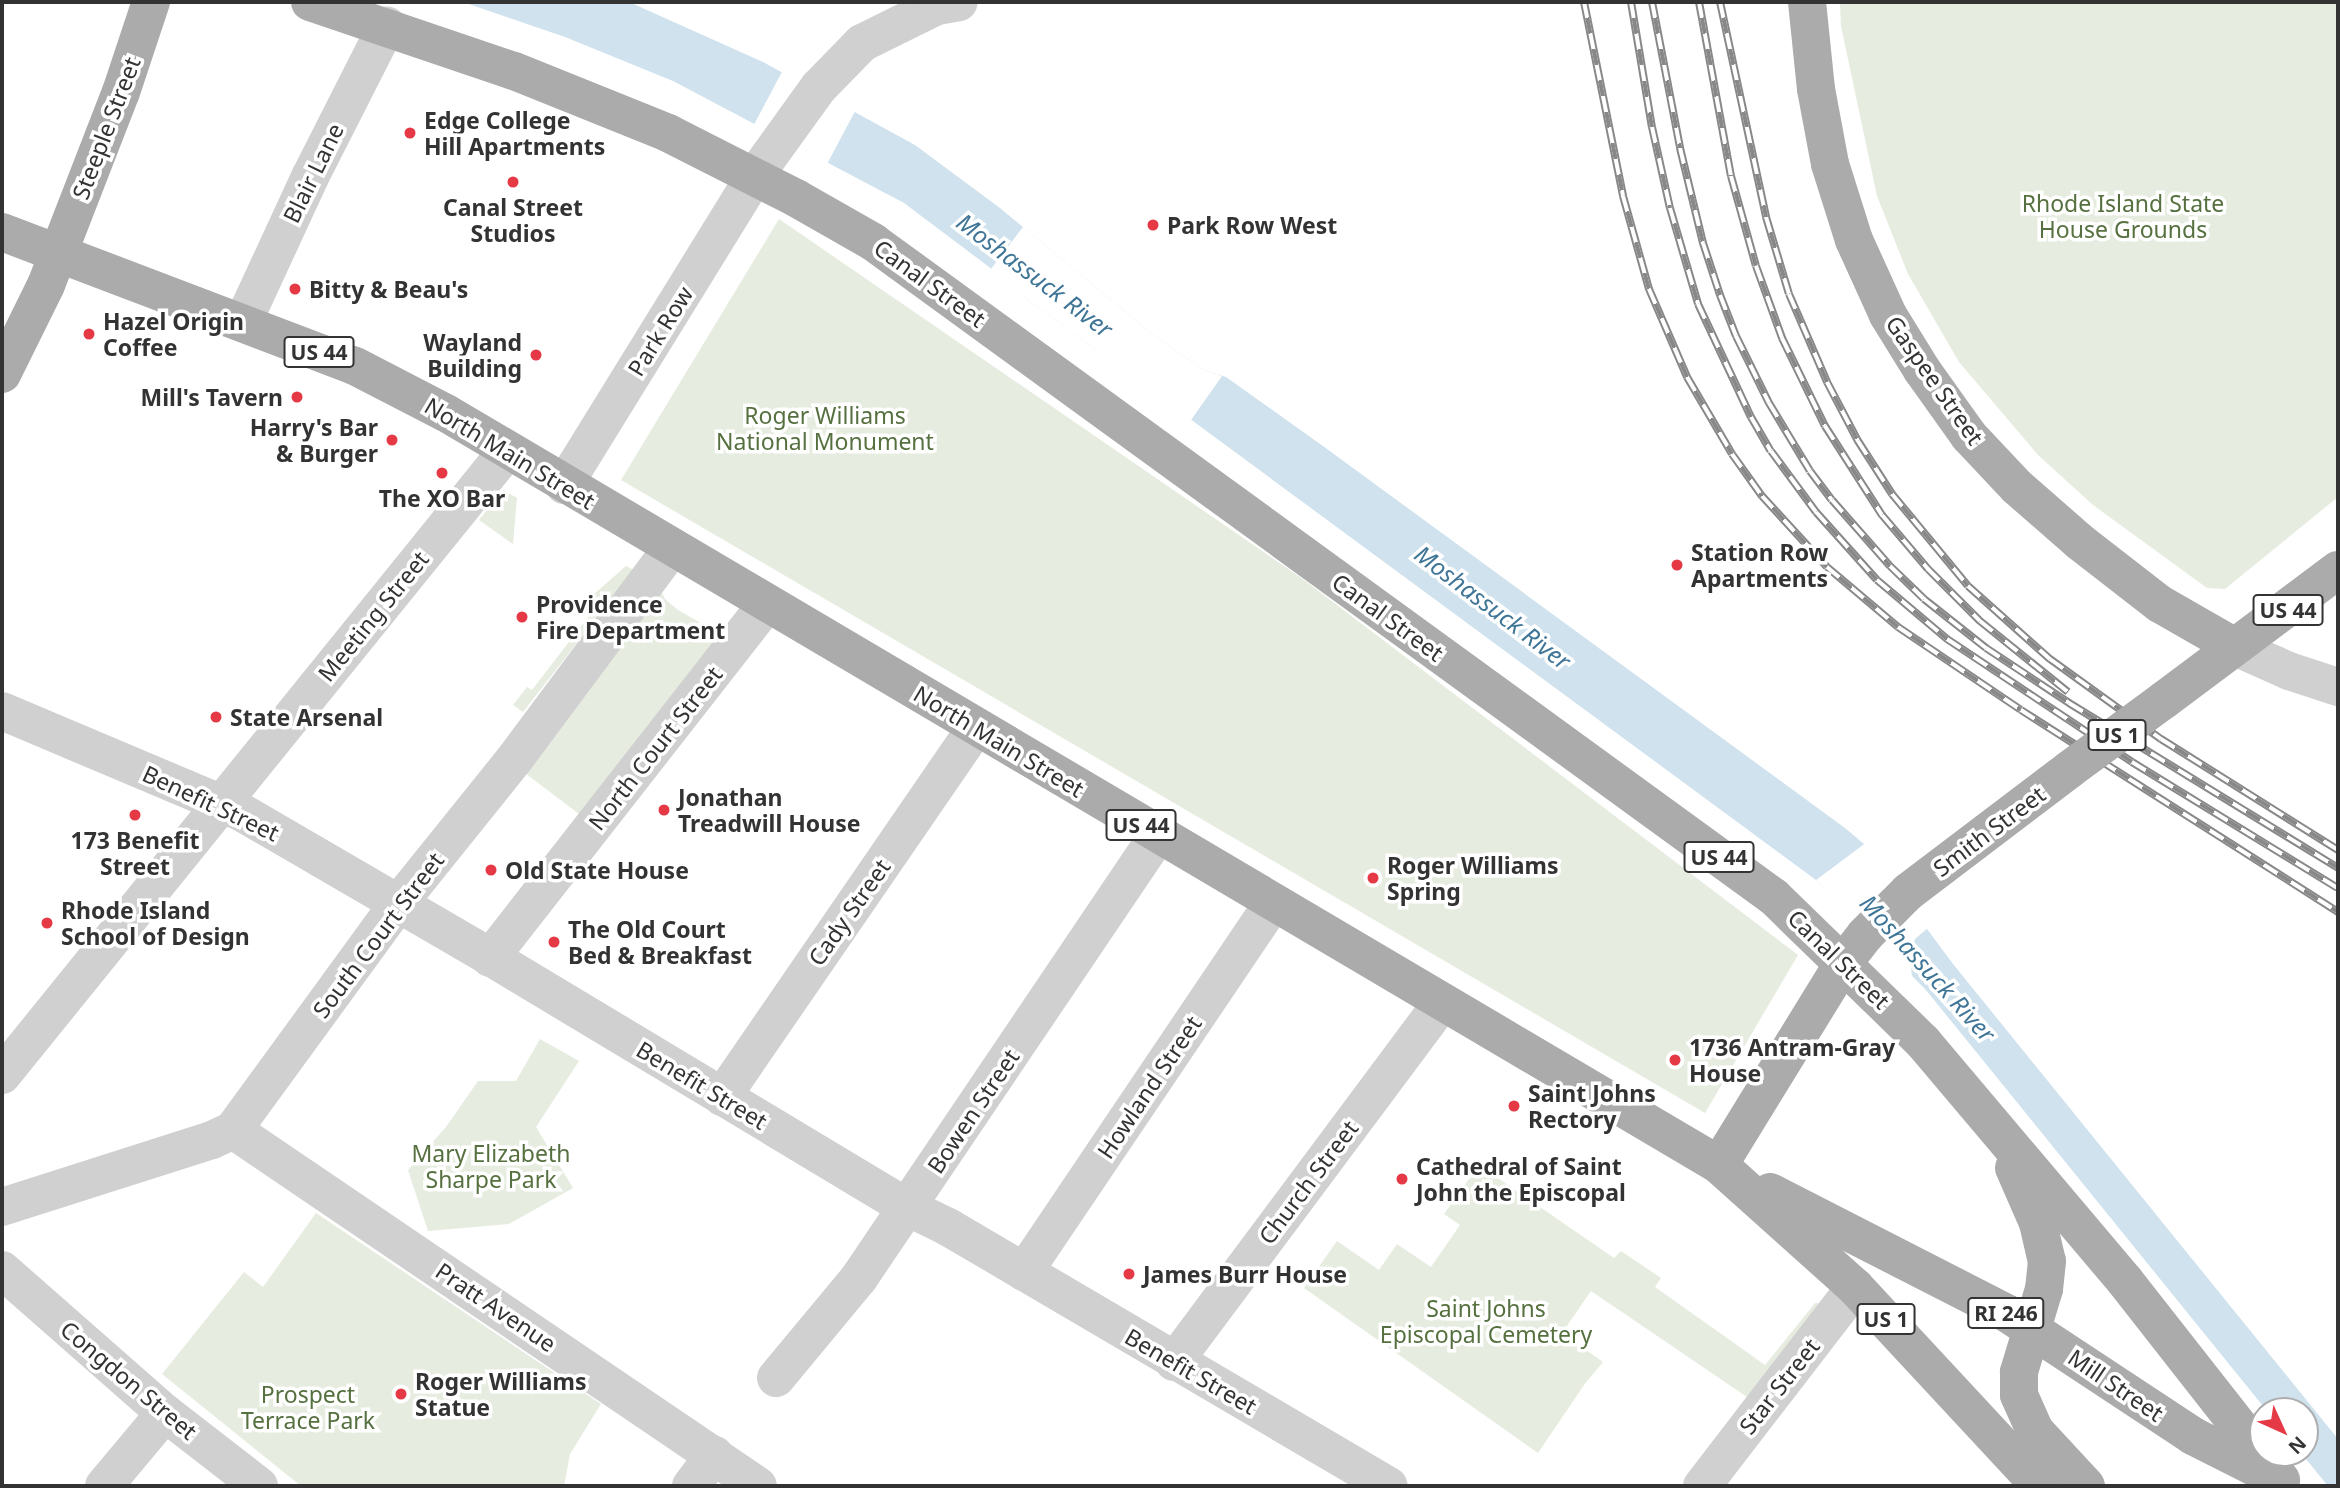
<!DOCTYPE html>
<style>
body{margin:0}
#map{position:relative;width:2340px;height:1488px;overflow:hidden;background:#fff;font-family:"Noto Sans",sans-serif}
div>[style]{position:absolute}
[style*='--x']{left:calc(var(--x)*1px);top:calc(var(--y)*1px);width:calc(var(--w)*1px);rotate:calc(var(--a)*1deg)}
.green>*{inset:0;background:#e6ecdf}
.water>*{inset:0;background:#cfe2ee}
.pier>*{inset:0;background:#fff;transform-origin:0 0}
.minor>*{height:38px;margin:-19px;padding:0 19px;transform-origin:19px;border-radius:19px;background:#d0d0d0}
.major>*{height:38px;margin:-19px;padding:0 19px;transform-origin:19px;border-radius:19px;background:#ababab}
.rail>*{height:8px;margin-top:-4px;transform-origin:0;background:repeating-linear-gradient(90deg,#fff 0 16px,#888 0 32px);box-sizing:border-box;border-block:2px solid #888}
.major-bridge>*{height:38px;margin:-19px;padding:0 19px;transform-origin:19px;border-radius:19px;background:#ababab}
.dots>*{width:19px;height:19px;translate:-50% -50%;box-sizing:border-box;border:4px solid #fff;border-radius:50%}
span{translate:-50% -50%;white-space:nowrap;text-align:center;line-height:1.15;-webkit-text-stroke:7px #fff;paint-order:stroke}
.shield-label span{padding:2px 5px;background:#fff;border:2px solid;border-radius:5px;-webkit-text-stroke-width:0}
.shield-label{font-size:21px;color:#333;font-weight:700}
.poi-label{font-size:23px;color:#333;font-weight:700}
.left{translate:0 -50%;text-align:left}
.right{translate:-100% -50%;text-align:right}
.street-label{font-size:23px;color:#333}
.park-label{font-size:23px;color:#56703f}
.water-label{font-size:24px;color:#3f7597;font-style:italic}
.frame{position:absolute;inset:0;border:4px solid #333;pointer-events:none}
.north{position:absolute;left:2249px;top:1397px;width:70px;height:70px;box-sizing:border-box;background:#fff;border:2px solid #adadad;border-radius:50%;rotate:135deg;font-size:19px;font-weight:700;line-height:28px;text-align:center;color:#333}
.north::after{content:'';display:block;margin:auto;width:24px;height:32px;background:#e63946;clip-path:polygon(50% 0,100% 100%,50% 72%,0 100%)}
</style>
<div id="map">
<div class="green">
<div style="clip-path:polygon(1840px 2px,2338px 2px,2338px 497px,2225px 589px,2207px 588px,2093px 505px,2038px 455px,1959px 362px,1908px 274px,1877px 196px,1841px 26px)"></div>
<div style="clip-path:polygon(779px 219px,1300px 577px,1798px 955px,1705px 1113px,621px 480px)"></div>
<div style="clip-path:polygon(503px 490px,517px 498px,513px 544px,479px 520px)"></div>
<div style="clip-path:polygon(626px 566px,634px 570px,523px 712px,513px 705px,527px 687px,532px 690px,595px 608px,594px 594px)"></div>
<div style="clip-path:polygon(658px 585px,665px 599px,678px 610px,713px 630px,729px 630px,583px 817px,517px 767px)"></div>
<div style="clip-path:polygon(540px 1039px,579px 1061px,536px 1127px,573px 1188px,509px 1224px,428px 1231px,408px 1170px,446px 1127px,478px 1081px,516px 1081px)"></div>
<div style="clip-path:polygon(1479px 1165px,1614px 1258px,1621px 1251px,1661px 1278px,1655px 1287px,1765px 1365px,1815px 1303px,1819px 1303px,1750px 1399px,1591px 1291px,1562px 1333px,1603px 1362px,1584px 1385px,1538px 1453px,1304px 1288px,1337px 1241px,1379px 1270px,1397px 1244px,1431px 1267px,1460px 1225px,1444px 1214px)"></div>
<div style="clip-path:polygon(316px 1213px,601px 1404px,570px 1454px,564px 1486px,301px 1486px,162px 1374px,244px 1272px,263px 1287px)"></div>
</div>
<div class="water">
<div style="clip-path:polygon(463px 2px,629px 2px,763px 62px,915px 145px,1000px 208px,1152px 334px,1204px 370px,1226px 377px,1327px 449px,1845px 828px,1864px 844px,1953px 964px,2338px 1439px,2338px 1486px,2328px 1486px,2301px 1453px,2305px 1453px,2305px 1411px,2267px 1411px,1926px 990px,1816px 880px,1023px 296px,1021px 291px,904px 203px,673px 81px,565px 37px)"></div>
</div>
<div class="pier">
<div style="left:783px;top:70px;width:83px;height:62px;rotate:28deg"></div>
<div style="clip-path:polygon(1023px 227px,1152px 334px,1204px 370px,1222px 376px,1191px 420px,1023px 296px,991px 269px)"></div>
<div style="clip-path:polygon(1867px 842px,1929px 927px,1915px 939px,1910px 952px,1912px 979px,1816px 880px)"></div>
</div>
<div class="minor">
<div style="--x:243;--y:322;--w:160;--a:-65.2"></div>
<div style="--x:310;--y:177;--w:170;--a:-63.1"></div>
<div style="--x:564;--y:485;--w:362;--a:-58.3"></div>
<div style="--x:754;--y:177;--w:111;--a:-54.2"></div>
<div style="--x:819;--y:87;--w:62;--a:-45.7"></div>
<div style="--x:862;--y:43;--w:84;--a:-26.3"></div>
<div style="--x:937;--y:6;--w:22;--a:-10"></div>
<div style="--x:2235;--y:647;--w:59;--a:24"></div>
<div style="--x:2289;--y:671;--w:52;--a:18.1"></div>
<div style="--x:2;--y:711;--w:259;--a:22.9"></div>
<div style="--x:241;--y:812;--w:302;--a:30.2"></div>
<div style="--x:502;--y:964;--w:472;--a:31"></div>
<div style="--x:907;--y:1207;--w:46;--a:26"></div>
<div style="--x:948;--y:1227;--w:511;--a:30.43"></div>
<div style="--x:490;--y:958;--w:449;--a:-52"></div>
<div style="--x:2;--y:1075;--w:803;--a:-51.02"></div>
<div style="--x:722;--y:1097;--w:449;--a:-55.5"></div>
<div style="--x:233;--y:1130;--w:634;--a:34.14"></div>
<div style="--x:2;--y:1207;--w:220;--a:-17.7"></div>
<div style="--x:212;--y:1140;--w:23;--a:-25"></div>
<div style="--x:233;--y:1130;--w:280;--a:-53.9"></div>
<div style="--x:398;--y:904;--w:189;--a:-51.2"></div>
<div style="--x:516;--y:757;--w:261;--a:-53.3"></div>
<div style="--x:2;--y:1270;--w:217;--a:41.3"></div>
<div style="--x:165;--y:1413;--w:119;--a:37.8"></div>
<div style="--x:1024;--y:1272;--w:445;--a:-56"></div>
<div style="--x:1174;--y:1362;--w:449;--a:-53.3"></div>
<div style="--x:776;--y:1378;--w:130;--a:-50.3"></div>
<div style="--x:859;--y:1278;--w:534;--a:-55.98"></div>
<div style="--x:104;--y:1486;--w:95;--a:-50.1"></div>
<div style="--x:691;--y:1486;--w:39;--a:-53"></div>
<div style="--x:1702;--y:1486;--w:251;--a:-52.4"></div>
</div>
<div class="major">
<div style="--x:310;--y:2;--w:215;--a:18.7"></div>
<div style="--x:514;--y:71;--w:166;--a:21.9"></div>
<div style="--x:668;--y:133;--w:144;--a:26.9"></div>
<div style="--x:796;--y:198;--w:89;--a:29.7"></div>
<div style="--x:873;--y:242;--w:1114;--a:36.02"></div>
<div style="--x:1774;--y:897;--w:208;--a:44.2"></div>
<div style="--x:1923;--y:1042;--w:313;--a:49.8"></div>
<div style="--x:2125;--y:1281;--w:253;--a:51.9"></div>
<div style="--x:1807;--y:2;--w:87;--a:84.1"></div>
<div style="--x:1816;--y:89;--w:76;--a:79.4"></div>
<div style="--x:1830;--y:164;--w:80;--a:72.5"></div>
<div style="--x:1854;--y:240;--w:82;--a:65.6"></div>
<div style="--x:1888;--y:315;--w:65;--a:58.3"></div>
<div style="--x:1922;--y:370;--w:81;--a:54.5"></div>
<div style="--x:1969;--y:436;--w:70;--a:46.7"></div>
<div style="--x:2017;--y:487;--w:84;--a:41.1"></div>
<div style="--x:2080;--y:542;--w:101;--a:37.8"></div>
<div style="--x:2160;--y:604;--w:86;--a:29.8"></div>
<div style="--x:2;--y:232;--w:378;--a:20.8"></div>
<div style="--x:355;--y:366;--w:102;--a:27.3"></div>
<div style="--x:446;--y:413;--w:1479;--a:30.57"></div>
<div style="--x:1719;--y:1165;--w:183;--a:41.9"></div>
<div style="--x:1855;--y:1287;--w:272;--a:47.1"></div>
<div style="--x:2;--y:374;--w:99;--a:-63.7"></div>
<div style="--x:46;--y:285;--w:207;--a:-68.8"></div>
<div style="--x:121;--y:92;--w:95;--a:-71.6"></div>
<div style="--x:2164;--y:700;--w:217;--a:-36.8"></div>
<div style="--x:1719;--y:1165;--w:238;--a:-58.4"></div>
<div style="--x:1844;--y:962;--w:34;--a:-52"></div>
<div style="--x:1865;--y:935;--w:61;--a:-45"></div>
<div style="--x:1908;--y:892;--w:203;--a:-37.2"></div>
<div style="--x:2014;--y:1168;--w:60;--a:66.4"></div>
<div style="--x:2038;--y:1223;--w:39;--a:77"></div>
<div style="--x:2047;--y:1261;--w:28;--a:96"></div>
<div style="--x:2044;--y:1289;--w:87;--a:106.8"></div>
<div style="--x:2019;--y:1372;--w:23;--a:90"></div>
<div style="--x:2019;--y:1395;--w:39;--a:66"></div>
<div style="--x:2035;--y:1431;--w:75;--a:47.2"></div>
<div style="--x:1770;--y:1192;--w:267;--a:27.1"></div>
<div style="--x:2008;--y:1314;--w:222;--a:33.4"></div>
<div style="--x:2193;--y:1436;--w:91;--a:26.8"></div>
</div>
<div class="rail">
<div style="--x:1584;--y:2;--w:198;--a:78.6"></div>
<div style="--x:1623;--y:196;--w:97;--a:74.4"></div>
<div style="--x:1649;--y:289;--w:96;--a:66.6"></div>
<div style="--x:1687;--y:377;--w:89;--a:59.7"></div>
<div style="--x:1732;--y:454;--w:52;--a:54.5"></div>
<div style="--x:1762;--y:496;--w:96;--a:47.5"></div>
<div style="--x:1827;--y:567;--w:93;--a:40.2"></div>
<div style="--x:1898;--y:627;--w:148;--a:34"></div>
<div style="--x:2021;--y:710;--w:376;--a:32.5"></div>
<div style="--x:1631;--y:2;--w:127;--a:80.5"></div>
<div style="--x:1652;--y:127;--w:83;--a:77.5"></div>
<div style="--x:1670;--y:208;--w:100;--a:73.7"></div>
<div style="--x:1698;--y:304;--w:125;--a:64.9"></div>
<div style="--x:1751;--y:417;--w:39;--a:60"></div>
<div style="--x:1771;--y:451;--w:76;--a:53.6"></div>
<div style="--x:1816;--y:512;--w:91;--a:48.1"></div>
<div style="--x:1877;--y:580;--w:92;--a:40.1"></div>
<div style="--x:1947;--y:639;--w:222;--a:33.6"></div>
<div style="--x:2132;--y:762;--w:241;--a:31.5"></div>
<div style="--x:1652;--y:2;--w:149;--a:79.1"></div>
<div style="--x:1680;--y:148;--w:98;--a:76.4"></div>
<div style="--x:1703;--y:243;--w:55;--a:71.9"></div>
<div style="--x:1720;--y:295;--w:44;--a:68.7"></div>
<div style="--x:1736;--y:336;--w:75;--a:63.8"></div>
<div style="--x:1769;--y:403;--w:79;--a:58.9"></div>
<div style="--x:1810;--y:471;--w:36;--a:53"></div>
<div style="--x:1832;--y:500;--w:88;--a:48.7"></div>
<div style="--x:1890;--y:566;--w:47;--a:44.1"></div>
<div style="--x:1924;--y:599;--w:79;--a:38.3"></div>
<div style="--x:1986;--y:648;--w:100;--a:33.5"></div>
<div style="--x:2069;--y:703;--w:316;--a:31.5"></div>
<div style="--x:1699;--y:2;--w:177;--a:79.6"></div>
<div style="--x:1731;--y:176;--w:93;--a:74.5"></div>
<div style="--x:1756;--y:266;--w:77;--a:70.1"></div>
<div style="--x:1782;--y:338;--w:98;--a:64"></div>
<div style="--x:1825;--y:426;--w:106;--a:57.4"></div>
<div style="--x:1882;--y:515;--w:71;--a:49.6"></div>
<div style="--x:1928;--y:569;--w:74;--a:45"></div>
<div style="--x:1980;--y:621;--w:113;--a:38.9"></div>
<div style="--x:1720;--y:2;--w:220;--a:77.9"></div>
<div style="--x:1766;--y:217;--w:80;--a:73.4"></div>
<div style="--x:1789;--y:294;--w:96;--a:66.6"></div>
<div style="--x:1827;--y:382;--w:67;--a:62.3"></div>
<div style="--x:1858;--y:441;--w:63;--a:57.3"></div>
<div style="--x:1892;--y:494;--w:119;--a:50.4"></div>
<div style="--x:1968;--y:586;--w:110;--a:41.7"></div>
<div style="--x:2050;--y:659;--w:137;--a:35.8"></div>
<div style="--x:2161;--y:739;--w:209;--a:32.1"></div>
</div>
<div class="major-bridge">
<div style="--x:2070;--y:769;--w:117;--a:-36.3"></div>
</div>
<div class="dots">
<div style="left:410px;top:133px;background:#e63946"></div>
<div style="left:513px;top:182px;background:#e63946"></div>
<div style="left:1153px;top:225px;background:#e63946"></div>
<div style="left:295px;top:289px;background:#e63946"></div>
<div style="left:89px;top:334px;background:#e63946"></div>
<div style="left:536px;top:355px;background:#e63946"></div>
<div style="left:297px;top:397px;background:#e63946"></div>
<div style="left:392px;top:440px;background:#e63946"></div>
<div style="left:442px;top:473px;background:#e63946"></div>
<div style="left:1677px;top:565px;background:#e63946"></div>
<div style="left:522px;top:617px;background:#e63946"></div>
<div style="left:216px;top:717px;background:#e63946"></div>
<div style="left:664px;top:810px;background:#e63946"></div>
<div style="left:135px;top:815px;background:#e63946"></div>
<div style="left:491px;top:870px;background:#e63946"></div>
<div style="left:1373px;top:878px;background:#e63946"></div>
<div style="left:47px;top:923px;background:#e63946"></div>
<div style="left:554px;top:942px;background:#e63946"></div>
<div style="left:1675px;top:1060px;background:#e63946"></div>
<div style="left:1514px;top:1106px;background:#e63946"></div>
<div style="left:1402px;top:1179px;background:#e63946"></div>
<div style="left:1129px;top:1274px;background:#e63946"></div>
<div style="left:401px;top:1394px;background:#e63946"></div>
</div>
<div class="shield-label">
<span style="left:319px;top:352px">US 44</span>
<span style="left:2288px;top:610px">US 44</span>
<span style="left:2117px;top:735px">US 1</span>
<span style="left:1141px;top:825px">US 44</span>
<span style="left:1719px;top:857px">US 44</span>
<span style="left:2006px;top:1313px">RI 246</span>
<span style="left:1886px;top:1319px">US 1</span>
</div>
<div class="poi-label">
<span class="left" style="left:424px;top:133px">Edge College<br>Hill Apartments</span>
<span style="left:513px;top:220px">Canal Street<br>Studios</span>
<span class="left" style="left:1167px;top:225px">Park Row West</span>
<span class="left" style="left:309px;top:289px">Bitty &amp; Beau's</span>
<span class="left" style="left:103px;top:334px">Hazel Origin<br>Coffee</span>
<span class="right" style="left:522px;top:355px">Wayland<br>Building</span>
<span class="right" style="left:283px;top:397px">Mill's Tavern</span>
<span class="right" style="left:378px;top:440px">Harry's Bar<br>&amp; Burger</span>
<span style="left:442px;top:498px">The XO Bar</span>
<span class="left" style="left:1691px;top:565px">Station Row<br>Apartments</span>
<span class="left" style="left:536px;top:617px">Providence<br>Fire Department</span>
<span class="left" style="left:230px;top:717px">State Arsenal</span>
<span class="left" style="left:678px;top:810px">Jonathan<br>Treadwill House</span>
<span style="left:135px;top:853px">173 Benefit<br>Street</span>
<span class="left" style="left:1387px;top:878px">Roger Williams<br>Spring</span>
<span class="left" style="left:505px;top:870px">Old State House</span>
<span class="left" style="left:61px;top:923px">Rhode Island<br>School of Design</span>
<span class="left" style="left:568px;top:942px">The Old Court<br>Bed &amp; Breakfast</span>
<span class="left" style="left:1689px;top:1060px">1736 Antram-Gray<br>House</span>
<span class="left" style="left:1528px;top:1106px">Saint Johns<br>Rectory</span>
<span class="left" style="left:1416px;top:1179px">Cathedral of Saint<br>John the Episcopal</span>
<span class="left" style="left:1143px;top:1274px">James Burr House</span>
<span class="left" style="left:415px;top:1394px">Roger Williams<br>Statue</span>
</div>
<div class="street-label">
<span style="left:106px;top:128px;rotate:-69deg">Steeple Street</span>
<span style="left:313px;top:173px;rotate:-64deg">Blair Lane</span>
<span style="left:930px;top:283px;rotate:36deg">Canal Street</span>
<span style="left:660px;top:331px;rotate:-58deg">Park Row</span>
<span style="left:1935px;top:380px;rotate:55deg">Gaspee Street</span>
<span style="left:510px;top:453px;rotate:31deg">North Main Street</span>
<span style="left:373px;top:616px;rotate:-51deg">Meeting Street</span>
<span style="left:1388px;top:617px;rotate:36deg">Canal Street</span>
<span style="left:999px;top:741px;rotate:31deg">North Main Street</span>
<span style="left:655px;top:748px;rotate:-52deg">North Court Street</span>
<span style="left:211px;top:803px;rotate:25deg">Benefit Street</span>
<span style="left:1989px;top:831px;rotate:-37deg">Smith Street</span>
<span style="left:849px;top:912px;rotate:-55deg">Cady Street</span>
<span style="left:378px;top:935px;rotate:-53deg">South Court Street</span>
<span style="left:1839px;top:959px;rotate:44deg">Canal Street</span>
<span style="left:702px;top:1085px;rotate:31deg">Benefit Street</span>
<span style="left:1149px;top:1087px;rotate:-56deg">Howland Street</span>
<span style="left:973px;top:1111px;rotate:-56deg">Bowen Street</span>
<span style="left:1308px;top:1182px;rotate:-53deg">Church Street</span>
<span style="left:496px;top:1307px;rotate:34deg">Pratt Avenue</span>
<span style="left:1191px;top:1371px;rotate:30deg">Benefit Street</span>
<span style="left:129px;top:1380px;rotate:40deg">Congdon Street</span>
<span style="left:2116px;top:1385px;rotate:34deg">Mill Street</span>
<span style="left:1779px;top:1386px;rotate:-52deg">Star Street</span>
</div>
<div class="park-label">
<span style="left:2123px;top:216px">Rhode Island State<br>House Grounds</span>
<span style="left:825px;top:428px">Roger Williams<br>National Monument</span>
<span style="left:491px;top:1166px">Mary Elizabeth<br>Sharpe Park</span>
<span style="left:1486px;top:1321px">Saint Johns<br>Episcopal Cemetery</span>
<span style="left:308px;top:1407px">Prospect<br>Terrace Park</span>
</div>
<div class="water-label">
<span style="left:1035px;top:275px;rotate:37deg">Moshassuck River</span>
<span style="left:1493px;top:607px;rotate:37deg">Moshassuck River</span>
<span style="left:1928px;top:968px;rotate:48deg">Moshassuck River</span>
</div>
<div class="frame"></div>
<div class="north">N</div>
</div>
